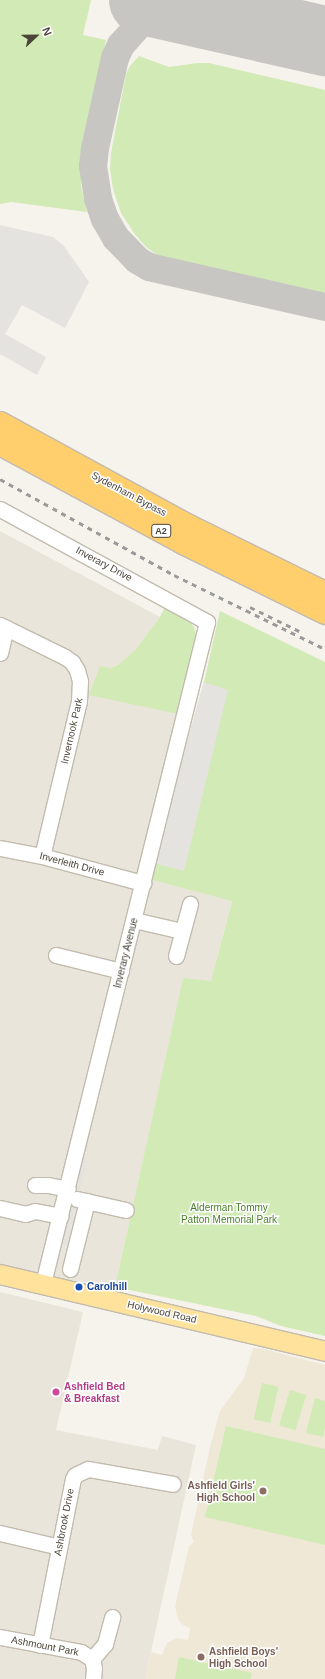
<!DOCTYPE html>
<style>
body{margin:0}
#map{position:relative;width:325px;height:1679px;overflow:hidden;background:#f6f3ec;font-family:Helvetica,sans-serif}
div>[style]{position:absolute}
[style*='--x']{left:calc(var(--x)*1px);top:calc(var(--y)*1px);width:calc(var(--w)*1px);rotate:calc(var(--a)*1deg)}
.residential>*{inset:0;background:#eae5da}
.education>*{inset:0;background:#efe8d6}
.green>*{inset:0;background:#d2eab5;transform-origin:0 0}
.parking>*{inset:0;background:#e5e3e0;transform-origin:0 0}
.taxiway>*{height:28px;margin:-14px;padding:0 14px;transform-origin:14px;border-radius:14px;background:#c8c6c3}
.runway>*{height:70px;margin:-35px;padding:0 35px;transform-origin:35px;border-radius:35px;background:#c8c6c3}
.roads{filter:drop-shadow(1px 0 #c2bbae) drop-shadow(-1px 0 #c2bbae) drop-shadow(0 1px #c2bbae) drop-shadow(0 -1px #c2bbae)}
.minor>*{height:15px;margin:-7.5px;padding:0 7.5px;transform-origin:7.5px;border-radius:7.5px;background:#fff}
.major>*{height:19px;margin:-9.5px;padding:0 9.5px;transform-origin:9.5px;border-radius:9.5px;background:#ffe39c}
.highway>*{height:22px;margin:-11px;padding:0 11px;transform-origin:11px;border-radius:11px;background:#ffcf6e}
.rail>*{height:3px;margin-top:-1.5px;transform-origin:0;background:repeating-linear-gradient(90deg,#9a9a9a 0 5px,transparent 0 10px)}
.dots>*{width:11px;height:11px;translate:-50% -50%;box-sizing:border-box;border:2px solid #fff;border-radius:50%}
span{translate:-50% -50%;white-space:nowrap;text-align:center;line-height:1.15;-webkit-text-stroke:3px #fff;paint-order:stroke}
.shield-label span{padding:1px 3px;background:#fff;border:1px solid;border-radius:3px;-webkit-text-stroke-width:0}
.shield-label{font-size:9px;color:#4b4439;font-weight:700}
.street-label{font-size:10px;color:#4b4439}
.park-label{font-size:10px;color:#4a7f2a}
.transit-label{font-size:10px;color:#164399;font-weight:700}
.left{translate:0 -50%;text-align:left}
.hotel-label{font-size:10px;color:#b23c85;font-weight:700}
.education-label{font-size:10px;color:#785e54;font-weight:700}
.right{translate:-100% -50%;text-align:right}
.north{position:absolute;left:16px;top:16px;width:40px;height:40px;-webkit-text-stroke:3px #fff;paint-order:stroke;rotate:68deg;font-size:11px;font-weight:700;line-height:16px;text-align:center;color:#4b4439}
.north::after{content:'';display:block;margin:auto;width:14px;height:18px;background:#4b4439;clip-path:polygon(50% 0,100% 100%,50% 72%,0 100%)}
</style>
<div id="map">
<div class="residential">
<div style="clip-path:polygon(0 531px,160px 617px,136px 649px,118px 665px,110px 668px,178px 714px,149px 879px,232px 900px,211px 981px,183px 979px,115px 1287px,44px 1276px,0 1265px)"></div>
<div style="clip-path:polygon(0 1292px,83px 1312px,56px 1430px,158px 1450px,162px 1436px,196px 1445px,145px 1679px,0 1679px)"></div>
</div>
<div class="education">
<div style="clip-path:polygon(253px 1348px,264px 1349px,325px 1365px,325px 1679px,145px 1679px,151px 1652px,162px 1655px,167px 1643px,173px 1640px,178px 1638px,188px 1640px,190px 1628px,183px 1625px,178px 1619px,175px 1607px,189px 1546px,194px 1542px,191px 1535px,210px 1447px,220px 1411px,244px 1378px)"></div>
</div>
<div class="green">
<div style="clip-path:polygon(0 0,91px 0,83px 35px,106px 40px,81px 146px,81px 186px,87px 212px,11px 202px,0 204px)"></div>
<div style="clip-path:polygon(139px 56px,169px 67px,197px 63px,209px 63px,325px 90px,325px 293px,157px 255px,145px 246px,134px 233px,121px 213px,113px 189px,110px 169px,111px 153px,126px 74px,130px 66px)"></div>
<div style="clip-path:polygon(165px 607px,190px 622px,194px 627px,196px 634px,178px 714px,89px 695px,100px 666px,110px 668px,118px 665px,136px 649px,160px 617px)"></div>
<div style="clip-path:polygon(220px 611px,325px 662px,325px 1336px,281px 1326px,256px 1316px,115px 1287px,183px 978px,211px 981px,232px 901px,149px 879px,204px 682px)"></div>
<div style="left:262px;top:1383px;width:17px;height:37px;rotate:13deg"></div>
<div style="left:290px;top:1390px;width:17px;height:37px;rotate:17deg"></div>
<div style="clip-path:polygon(315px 1398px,325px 1401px,325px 1427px,323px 1437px,306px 1433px)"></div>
<div style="clip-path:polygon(226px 1426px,325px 1449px,325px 1545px,205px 1517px)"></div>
<div style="clip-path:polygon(179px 1657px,252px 1673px,251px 1679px,175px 1679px)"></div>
</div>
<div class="parking">
<div style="clip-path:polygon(0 225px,53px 237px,64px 246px,89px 282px,65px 328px,22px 305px,5px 334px,46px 357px,37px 375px,0 354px)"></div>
<div style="clip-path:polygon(204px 682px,228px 690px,184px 871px,153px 863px)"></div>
<div style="left:80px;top:1159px;width:8px;height:87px;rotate:14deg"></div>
</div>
<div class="taxiway">
<div style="--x:191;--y:11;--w:21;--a:177"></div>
<div style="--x:170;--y:12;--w:17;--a:163"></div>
<div style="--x:154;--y:17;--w:17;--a:152"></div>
<div style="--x:139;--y:25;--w:27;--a:132"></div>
<div style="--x:121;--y:45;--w:14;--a:115"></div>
<div style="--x:115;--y:58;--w:92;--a:102.5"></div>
<div style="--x:95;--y:148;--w:18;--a:96"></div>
<div style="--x:93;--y:166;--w:33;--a:81"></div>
<div style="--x:98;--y:199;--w:21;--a:71"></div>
<div style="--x:105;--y:219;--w:22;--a:60"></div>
<div style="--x:116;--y:238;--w:30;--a:46"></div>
<div style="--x:137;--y:260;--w:14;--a:30"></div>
<div style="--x:149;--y:267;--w:180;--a:12.8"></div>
</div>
<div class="runway">
<div style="--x:144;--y:0;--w:186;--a:12.8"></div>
</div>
<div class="roads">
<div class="minor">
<div style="--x:0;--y:509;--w:236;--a:28.6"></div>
<div style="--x:207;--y:622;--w:681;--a:103.93"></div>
<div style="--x:0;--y:625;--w:72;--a:26.2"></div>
<div style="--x:65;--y:657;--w:9;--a:36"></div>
<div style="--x:72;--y:662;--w:9;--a:58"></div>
<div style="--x:77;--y:670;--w:11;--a:75"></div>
<div style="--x:80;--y:681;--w:20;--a:93"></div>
<div style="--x:79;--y:701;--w:159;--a:103.4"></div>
<div style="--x:0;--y:653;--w:26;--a:-77"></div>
<div style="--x:0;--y:848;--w:43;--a:10.8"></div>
<div style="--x:42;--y:856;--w:105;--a:15"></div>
<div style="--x:134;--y:920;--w:49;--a:12.9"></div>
<div style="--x:56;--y:955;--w:67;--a:13.8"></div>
<div style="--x:176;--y:956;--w:54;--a:-74.9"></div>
<div style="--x:35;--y:1185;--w:13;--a:0"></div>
<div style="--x:48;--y:1185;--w:20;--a:11"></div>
<div style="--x:77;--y:1199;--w:50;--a:12.7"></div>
<div style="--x:0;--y:1208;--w:26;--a:13"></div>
<div style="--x:25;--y:1214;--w:10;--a:-17"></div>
<div style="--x:35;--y:1211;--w:26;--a:11"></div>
<div style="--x:70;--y:1269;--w:70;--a:-76"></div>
<div style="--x:0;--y:1533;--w:61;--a:13.3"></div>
<div style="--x:0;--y:1637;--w:82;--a:10.5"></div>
<div style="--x:81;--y:1652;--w:13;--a:32"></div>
<div style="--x:92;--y:1659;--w:9;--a:77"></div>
<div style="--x:94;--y:1668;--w:11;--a:95"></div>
<div style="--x:40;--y:1645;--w:169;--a:-78.8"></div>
<div style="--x:73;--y:1479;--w:4;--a:-63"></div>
<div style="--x:75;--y:1475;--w:14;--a:-25"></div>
<div style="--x:88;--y:1469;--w:86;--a:10"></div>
<div style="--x:92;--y:1659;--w:20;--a:-49"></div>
<div style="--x:105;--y:1644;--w:28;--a:-75"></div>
</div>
<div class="major">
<div style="--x:0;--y:1274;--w:334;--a:13.3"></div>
</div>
<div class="highway">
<div style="--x:0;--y:423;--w:217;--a:28.6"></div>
<div style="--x:191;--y:527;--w:149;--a:26.2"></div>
<div style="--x:0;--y:444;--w:208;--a:28.4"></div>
<div style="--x:183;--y:543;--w:158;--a:26.2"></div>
</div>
</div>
<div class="rail">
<div style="--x:0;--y:479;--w:199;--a:28.9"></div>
<div style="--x:174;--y:575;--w:168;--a:26.1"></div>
<div style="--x:250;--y:607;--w:55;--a:26.1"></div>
</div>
<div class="dots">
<div style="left:79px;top:1287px;background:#1a4fb4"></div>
<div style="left:56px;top:1392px;background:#d1479c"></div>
<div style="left:263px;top:1491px;background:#8d6e63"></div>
<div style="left:201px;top:1657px;background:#8d6e63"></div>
</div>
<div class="shield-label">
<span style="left:161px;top:531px">A2</span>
</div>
<div class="street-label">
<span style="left:129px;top:494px;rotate:28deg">Sydenham Bypass</span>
<span style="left:104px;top:564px;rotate:28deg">Inverary Drive</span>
<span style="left:72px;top:731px;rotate:-77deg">Invernook Park</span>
<span style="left:72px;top:864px;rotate:15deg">Inverleith Drive</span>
<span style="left:126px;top:953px;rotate:-76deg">Inverary Avenue</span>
<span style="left:162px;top:1312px;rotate:13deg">Holywood Road</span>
<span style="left:64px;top:1522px;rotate:-79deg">Ashbrook Drive</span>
<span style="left:45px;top:1646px;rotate:11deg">Ashmount Park</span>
</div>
<div class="park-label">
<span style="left:229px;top:1213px">Alderman Tommy<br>Patton Memorial Park</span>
</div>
<div class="transit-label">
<span class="left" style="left:87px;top:1287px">Carolhill</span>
</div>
<div class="hotel-label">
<span class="left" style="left:64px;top:1392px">Ashfield Bed<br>&amp; Breakfast</span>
</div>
<div class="education-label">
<span class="right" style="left:255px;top:1491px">Ashfield Girls'<br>High School</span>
<span class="left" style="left:209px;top:1657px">Ashfield Boys'<br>High School</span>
</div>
<div class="north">N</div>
</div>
